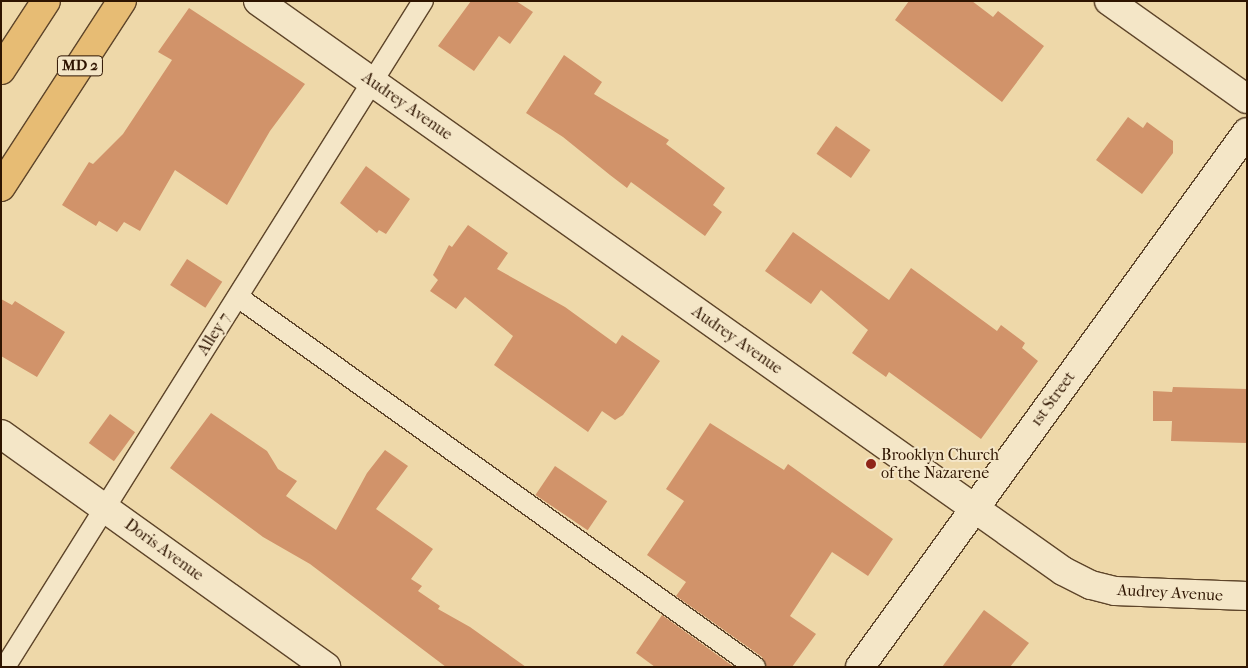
<!DOCTYPE html>
<style>
body{margin:0}
#map{position:relative;width:1248px;height:668px;overflow:hidden;background:#eed8a9;font-family:"IM FELL French Canon",serif}
div>[style]{position:absolute}
[style*='--x']{left:calc(var(--x)*1px);top:calc(var(--y)*1px);width:calc(var(--w)*1px);rotate:calc(var(--a)*1deg)}
.building>*{inset:0;background:#d1936a;transform-origin:0 0}
.roads{filter:drop-shadow(1px 0 #5e452a) drop-shadow(-1px 0 #5e452a) drop-shadow(0 1px #5e452a) drop-shadow(0 -1px #5e452a)}
.service>*{height:20px;margin:-10px;padding:0 10px;transform-origin:10px;border-radius:10px;background:#f4e6c7}
.minor>*{height:28px;margin:-14px;padding:0 14px;transform-origin:14px;border-radius:14px;background:#f4e6c7}
.primary>*{height:28px;margin:-14px;padding:0 14px;transform-origin:14px;border-radius:14px;background:#e7bc74}
.dots>*{width:14px;height:14px;translate:-50% -50%;box-sizing:border-box;border:2px solid #f4e6c7;border-radius:50%}
span{translate:-50% -50%;white-space:nowrap;text-align:center;line-height:1.15;-webkit-text-stroke:4px #f4e6c7;paint-order:stroke}
.shield-label span{padding:1px 4px;background:#f4e6c7;border:1px solid;border-radius:4px;-webkit-text-stroke-width:0}
.shield-label{font-size:15px;color:#2e1400;font-weight:700}
.street-label{font-size:16px;color:#2e1400}
.poi-label{font-size:16px;color:#2e1400}
.left{translate:0 -50%;text-align:left}
.frame{position:absolute;inset:0;border:2px solid #2e1400;pointer-events:none}
</style>
<div id="map">
<div class="building">
<div style="clip-path:polygon(471px 1px,516px 1px,533px 12px,510px 44px,499px 36px,474px 71px,438px 46px)"></div>
<div style="clip-path:polygon(909px 1px,972px 1px,993px 17px,998px 11px,1044px 46px,1002px 102px,895px 20px)"></div>
<div style="clip-path:polygon(189px 8px,305px 84px,270px 131px,227px 205px,175px 170px,140px 231px,124px 222px,117px 232px,99px 221px,96px 226px,62px 205px,89px 162px,93px 164px,123px 134px,172px 60px,158px 52px)"></div>
<div style="clip-path:polygon(564px 55px,602px 82px,594px 94px,669px 140px,666px 144px,725px 188px,713px 205px,722px 212px,705px 236px,631px 182px,627px 188px,610px 175px,563px 137px,526px 113px)"></div>
<div style="clip-path:polygon(1128px 117px,1143px 128px,1147px 122px,1173px 141px,1173px 153px,1142px 194px,1096px 160px)"></div>
<div style="left:836px;top:126px;width:42px;height:34px;rotate:35deg"></div>
<div style="clip-path:polygon(366px 166px,410px 199px,386px 234px,379px 230px,377px 233px,340px 203px)"></div>
<div style="clip-path:polygon(468px 225px,508px 253px,497px 269px,565px 307px,616px 344px,622px 335px,660px 361px,623px 415px,615px 420px,602px 411px,588px 432px,494px 365px,513px 336px,465px 297px,456px 309px,430px 291px,438px 280px,433px 275px,449px 245px,452px 247px)"></div>
<div style="clip-path:polygon(793px 232px,889px 300px,911px 268px,997px 331px,1001px 325px,1025px 343px,1022px 348px,1038px 361px,981px 439px,889px 372px,886px 377px,852px 353px,868px 330px,821px 290px,811px 304px,765px 271px)"></div>
<div style="left:187px;top:259px;width:42px;height:31px;rotate:33deg"></div>
<div style="clip-path:polygon(1px 299px,12px 305px,15px 301px,65px 332px,37px 377px,1px 356px)"></div>
<div style="clip-path:polygon(1173px 387px,1247px 389px,1247px 443px,1171px 441px,1172px 421px,1153px 421px,1153px 391px,1172px 392px)"></div>
<div style="clip-path:polygon(211px 413px,267px 451px,278px 469px,297px 481px,286px 496px,336px 530px,367px 473px,385px 450px,408px 466px,376px 509px,433px 549px,411px 579px,422px 586px,418px 591px,440px 606px,438px 609px,470px 627px,526px 667px,446px 667px,310px 564px,263px 537px,170px 468px)"></div>
<div style="left:110px;top:414px;width:31px;height:36px;rotate:36deg"></div>
<div style="clip-path:polygon(710px 423px,784px 470px,788px 464px,893px 539px,868px 576px,832px 552px,790px 616px,816px 634px,792px 667px,767px 667px,762px 657px,676px 596px,686px 582px,647px 555px,684px 501px,666px 489px)"></div>
<div style="left:555px;top:466px;width:63px;height:35px;rotate:34deg"></div>
<div style="clip-path:polygon(984px 610px,1029px 643px,1010px 667px,942px 667px)"></div>
<div style="clip-path:polygon(662px 615px,734px 667px,655px 667px,636px 653px)"></div>
</div>
<div class="roads">
<div class="service">
<div style="--x:238;--y:297;--w:636;--a:35.59"></div>
<div style="--x:5;--y:667;--w:786;--a:-57.89"></div>
</div>
<div class="minor">
<div style="--x:258;--y:1;--w:986;--a:35.3"></div>
<div style="--x:1063;--y:571;--w:31;--a:27"></div>
<div style="--x:1091;--y:585;--w:25;--a:14"></div>
<div style="--x:1115;--y:591;--w:132;--a:2.2"></div>
<div style="--x:1109;--y:1;--w:169;--a:35.4"></div>
<div style="--x:1;--y:434;--w:400;--a:35.6"></div>
<div style="--x:860;--y:667;--w:660;--a:-54.12"></div>
</div>
<div class="primary">
<div style="--x:1;--y:70;--w:82;--a:-56.9"></div>
<div style="--x:1;--y:187;--w:222;--a:-57"></div>
</div>
</div>
<div class="dots">
<div style="left:871px;top:464px;background:#8f2418"></div>
</div>
<div class="shield-label">
<span style="left:80px;top:66px">MD 2</span>
</div>
<div class="street-label">
<span style="left:407px;top:106px;rotate:35deg">Audrey Avenue</span>
<span style="left:214px;top:334px;rotate:-58deg">Alley 7</span>
<span style="left:737px;top:340px;rotate:35deg">Audrey Avenue</span>
<span style="left:1053px;top:399px;rotate:-54deg">1st Street</span>
<span style="left:164px;top:550px;rotate:36deg">Doris Avenue</span>
<span style="left:1170px;top:593px;rotate:3deg">Audrey Avenue</span>
</div>
<div class="poi-label">
<span class="left" style="left:881px;top:464px">Brooklyn Church<br>of the Nazarene</span>
</div>
<div class="frame"></div>
</div>
